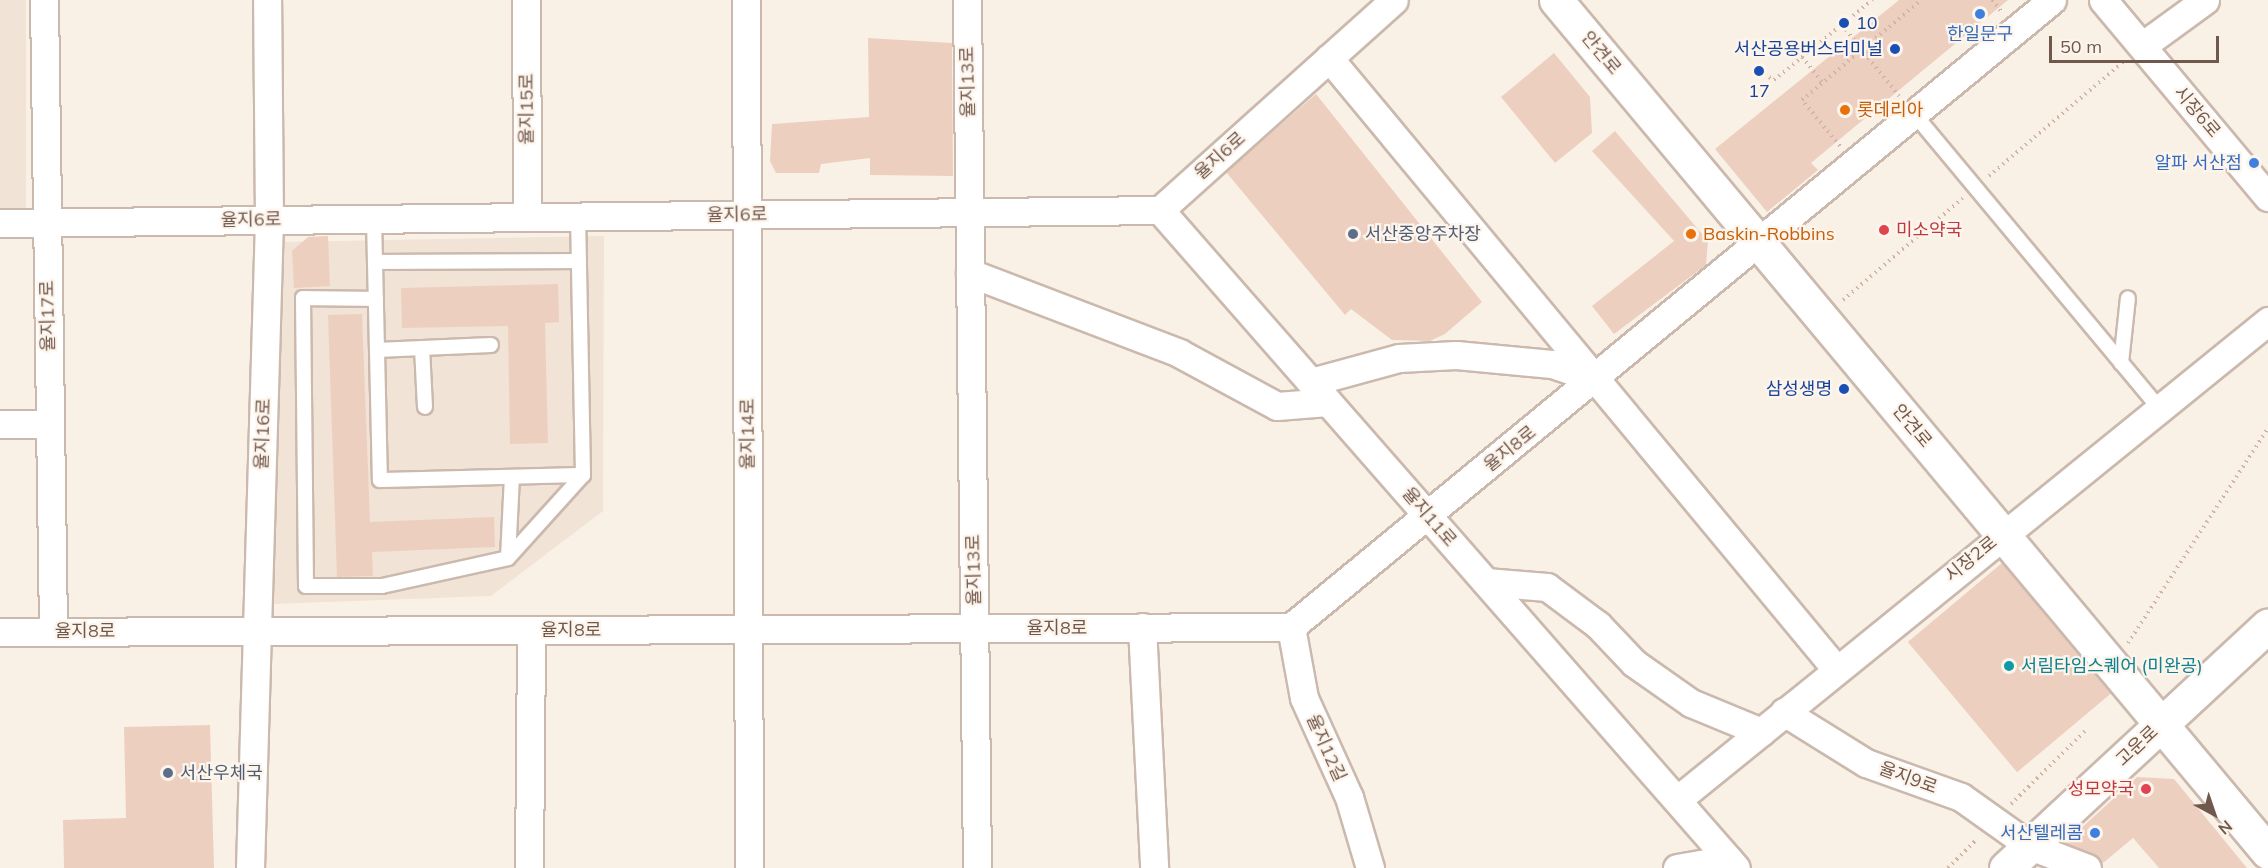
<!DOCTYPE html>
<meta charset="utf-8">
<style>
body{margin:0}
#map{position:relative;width:2268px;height:868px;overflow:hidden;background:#faf1e6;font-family:Mulish,"Noto Sans KR",sans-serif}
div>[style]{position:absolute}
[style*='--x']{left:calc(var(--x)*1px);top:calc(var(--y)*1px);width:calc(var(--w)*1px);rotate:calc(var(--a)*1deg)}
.residential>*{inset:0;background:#f1e3d5;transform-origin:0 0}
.building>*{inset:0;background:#edcfc0;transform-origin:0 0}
.path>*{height:4px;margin-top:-2px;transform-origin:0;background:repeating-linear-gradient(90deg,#d1b3a4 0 1.5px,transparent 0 6px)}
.roads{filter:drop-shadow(2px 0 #cbb9ad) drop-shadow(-2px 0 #cbb9ad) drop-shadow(0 2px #cbb9ad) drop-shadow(0 -2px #cbb9ad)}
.service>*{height:14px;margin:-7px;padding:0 7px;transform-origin:7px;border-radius:7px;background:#fff}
.minor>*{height:27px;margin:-13.5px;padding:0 13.5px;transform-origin:13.5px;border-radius:13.5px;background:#fff}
.tertiary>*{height:33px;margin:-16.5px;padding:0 16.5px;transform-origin:16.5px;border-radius:16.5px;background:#fff}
.dots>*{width:16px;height:16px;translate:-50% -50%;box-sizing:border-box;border:3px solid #fdf5ec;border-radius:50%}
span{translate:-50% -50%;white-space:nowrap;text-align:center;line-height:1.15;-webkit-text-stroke:4.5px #fdf5ec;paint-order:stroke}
.transit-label{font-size:18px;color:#164399}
.left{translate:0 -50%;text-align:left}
.right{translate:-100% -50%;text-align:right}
.shop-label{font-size:18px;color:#366cbe}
.street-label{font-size:18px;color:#71584d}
.food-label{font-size:18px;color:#c56008}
.health-label{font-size:18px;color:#be3a42}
.service-label{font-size:18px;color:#4e5e75}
.culture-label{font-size:18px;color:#0d838f}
.north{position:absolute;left:2184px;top:784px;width:60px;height:60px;-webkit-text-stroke:4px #fdf5ec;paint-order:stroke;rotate:140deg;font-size:16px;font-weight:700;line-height:24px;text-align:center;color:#71584d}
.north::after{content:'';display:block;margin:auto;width:21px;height:27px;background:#71584d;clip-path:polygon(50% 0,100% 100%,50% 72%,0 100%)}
.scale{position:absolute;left:2049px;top:36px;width:170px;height:27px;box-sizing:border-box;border:3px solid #71584d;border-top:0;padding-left:8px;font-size:18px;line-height:21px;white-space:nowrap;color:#71584d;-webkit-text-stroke:4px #fdf5ec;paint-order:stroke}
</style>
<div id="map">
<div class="residential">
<div style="left:0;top:0;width:26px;height:210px"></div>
<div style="clip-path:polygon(604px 236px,603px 511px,491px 596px,272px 604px,279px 242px)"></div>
</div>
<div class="building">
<div style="clip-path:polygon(1899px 0,2008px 0,1811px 163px,1818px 170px,1767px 212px,1715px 149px)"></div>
<div style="clip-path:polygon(868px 38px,952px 43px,953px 176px,870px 175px,870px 158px,821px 164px,819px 173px,776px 173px,770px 161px,772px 124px,869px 117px)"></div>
<div style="clip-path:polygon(1554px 53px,1590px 97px,1592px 133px,1555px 163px,1501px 97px)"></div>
<div style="clip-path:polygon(1316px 94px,1482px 302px,1445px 334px,1430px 341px,1392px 340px,1351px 309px,1345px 315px,1226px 172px)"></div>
<div style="clip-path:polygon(1615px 131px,1708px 241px,1706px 265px,1614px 334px,1592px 306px,1674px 241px,1592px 151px)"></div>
<div style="clip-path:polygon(328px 236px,330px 286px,294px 288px,292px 251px,308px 237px)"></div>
<div style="clip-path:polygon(558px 284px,559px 322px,545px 323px,548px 443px,510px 444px,508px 326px,402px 328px,401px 288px)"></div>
<div style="clip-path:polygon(362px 314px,370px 522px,494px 517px,495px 547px,372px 552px,373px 576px,337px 577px,328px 315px)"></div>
<div style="left:2002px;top:563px;width:170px;height:123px;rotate:50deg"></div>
<div style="clip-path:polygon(210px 725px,214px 868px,64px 868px,63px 820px,126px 818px,124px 727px)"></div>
<div style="clip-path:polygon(2137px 777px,2174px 779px,2247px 868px,2159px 868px,2133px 838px,2103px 863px,2065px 843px)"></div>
</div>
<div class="path">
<div style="--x:1992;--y:0;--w:14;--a:51"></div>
<div style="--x:1842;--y:25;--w:91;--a:51.2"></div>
<div style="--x:1802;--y:57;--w:32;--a:51"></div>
<div style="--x:1759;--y:71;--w:17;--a:31"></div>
<div style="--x:1774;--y:80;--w:127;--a:-39.2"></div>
<div style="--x:1840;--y:146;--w:60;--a:-129.6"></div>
<div style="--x:1802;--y:100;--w:155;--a:-40"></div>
<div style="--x:1989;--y:176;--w:176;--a:-40.4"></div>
<div style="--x:1843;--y:300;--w:157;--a:-40.4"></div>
<div style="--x:2128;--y:643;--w:257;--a:-56.9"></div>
<div style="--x:2011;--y:804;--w:107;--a:-44.6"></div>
<div style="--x:1948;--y:868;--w:42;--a:-45"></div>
</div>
<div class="roads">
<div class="service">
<div style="--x:1915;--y:115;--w:381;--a:50.2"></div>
<div style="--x:374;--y:219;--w:261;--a:88.7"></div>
<div style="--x:380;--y:480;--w:203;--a:-1.4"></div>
<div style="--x:583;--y:475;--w:259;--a:-91.1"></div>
<div style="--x:375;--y:262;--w:204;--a:-0.3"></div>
<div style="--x:376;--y:299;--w:73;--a:-179.2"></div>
<div style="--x:303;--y:298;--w:288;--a:89.4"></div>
<div style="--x:306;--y:586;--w:76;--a:0"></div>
<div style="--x:382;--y:586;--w:129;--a:-12.5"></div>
<div style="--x:508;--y:558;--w:112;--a:-47.9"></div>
<div style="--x:422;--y:348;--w:59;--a:87.1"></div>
<div style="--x:377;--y:350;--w:114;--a:-2.5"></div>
<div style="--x:2121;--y:363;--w:65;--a:-83.9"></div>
<div style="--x:508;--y:558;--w:81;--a:-87.2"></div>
</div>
<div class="minor">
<div style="--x:44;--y:0;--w:632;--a:89.18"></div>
<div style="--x:526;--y:0;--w:217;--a:89.7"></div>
<div style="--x:746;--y:0;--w:868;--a:89.8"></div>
<div style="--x:967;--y:0;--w:868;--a:89.34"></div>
<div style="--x:2103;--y:0;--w:257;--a:50.1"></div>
<div style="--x:2142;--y:46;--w:78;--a:-36.1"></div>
<div style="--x:1329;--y:58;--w:795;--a:50.31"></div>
<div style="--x:1160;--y:210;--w:874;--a:48.8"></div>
<div style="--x:0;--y:223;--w:1160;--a:-0.64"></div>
<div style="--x:1160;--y:210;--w:314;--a:-41.9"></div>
<div style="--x:970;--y:273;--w:224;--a:20.9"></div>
<div style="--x:1179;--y:353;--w:111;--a:28.4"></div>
<div style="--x:1277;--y:406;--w:51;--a:-4.5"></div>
<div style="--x:1311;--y:382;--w:91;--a:-15.3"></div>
<div style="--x:1399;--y:358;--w:57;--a:-3"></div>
<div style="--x:1456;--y:355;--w:96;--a:5.4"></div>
<div style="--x:1552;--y:364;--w:46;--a:18.8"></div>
<div style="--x:0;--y:424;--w:50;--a:0"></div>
<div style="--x:1486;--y:582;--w:61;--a:4.7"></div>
<div style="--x:1547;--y:587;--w:64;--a:36.7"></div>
<div style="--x:1598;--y:625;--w:52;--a:46.5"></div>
<div style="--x:1634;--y:663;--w:70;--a:35.1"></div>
<div style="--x:1691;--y:703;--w:76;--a:22.5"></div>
<div style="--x:1142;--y:627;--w:241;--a:87.1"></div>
<div style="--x:1291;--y:627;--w:72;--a:79.6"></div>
<div style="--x:1304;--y:698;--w:109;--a:65.6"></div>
<div style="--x:1349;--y:797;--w:74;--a:73.5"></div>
<div style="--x:0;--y:632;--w:1291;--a:-0.22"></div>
<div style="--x:1291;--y:627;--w:986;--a:-39.49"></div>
<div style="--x:1784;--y:712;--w:97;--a:31.9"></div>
<div style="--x:1866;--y:763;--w:101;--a:19.7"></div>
<div style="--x:1961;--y:797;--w:85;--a:35.4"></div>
<div style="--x:2030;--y:846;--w:61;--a:21.1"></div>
<div style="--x:1677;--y:800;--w:761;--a:-39.02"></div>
<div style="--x:250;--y:868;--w:648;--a:-88.32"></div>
<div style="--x:269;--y:220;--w:220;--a:-90.5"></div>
<div style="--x:529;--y:868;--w:238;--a:-89.5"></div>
<div style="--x:1677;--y:868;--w:52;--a:-10"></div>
</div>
<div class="tertiary">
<div style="--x:1556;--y:0;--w:1110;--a:50.12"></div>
<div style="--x:2006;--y:868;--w:357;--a:-42.8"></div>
</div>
</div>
<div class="dots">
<div style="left:1980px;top:14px;background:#3f7fe0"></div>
<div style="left:1844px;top:23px;background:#1a4fb4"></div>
<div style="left:1895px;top:49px;background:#1a4fb4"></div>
<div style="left:1759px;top:71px;background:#1a4fb4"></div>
<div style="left:1845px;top:110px;background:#e8710a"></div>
<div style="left:2254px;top:163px;background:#3f7fe0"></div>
<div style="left:1884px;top:230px;background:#e0444e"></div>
<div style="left:1353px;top:234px;background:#5c6f8a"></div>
<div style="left:1691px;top:234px;background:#e8710a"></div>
<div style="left:1844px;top:389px;background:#1a4fb4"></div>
<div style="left:2009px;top:666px;background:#0f9aa8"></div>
<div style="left:168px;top:773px;background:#5c6f8a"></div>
<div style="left:2146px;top:789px;background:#e0444e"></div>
<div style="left:2095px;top:833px;background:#3f7fe0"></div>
</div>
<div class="transit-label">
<span class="left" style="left:1856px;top:23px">10</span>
<span class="right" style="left:1883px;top:49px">서산공용버스터미널</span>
<span style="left:1759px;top:91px">17</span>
<span class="right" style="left:1832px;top:389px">삼성생명</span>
</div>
<div class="shop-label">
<span style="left:1980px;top:34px">한일문구</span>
<span class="right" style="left:2242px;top:163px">알파 서산점</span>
<span class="right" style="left:2083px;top:833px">서산텔레콤</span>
</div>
<div class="street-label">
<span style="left:1601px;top:53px;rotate:50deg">안견로</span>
<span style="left:968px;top:82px;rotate:-91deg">율지13로</span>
<span style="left:527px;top:109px;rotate:-90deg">율지15로</span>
<span style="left:2197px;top:112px;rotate:50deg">시장6로</span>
<span style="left:1220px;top:156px;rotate:-42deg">율지6로</span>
<span style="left:737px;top:215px;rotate:-1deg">율지6로</span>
<span style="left:251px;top:220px;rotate:-1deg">율지6로</span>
<span style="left:48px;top:316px;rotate:-91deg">율지17로</span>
<span style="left:1912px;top:426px;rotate:50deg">안견로</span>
<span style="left:263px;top:434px;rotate:-88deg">율지16로</span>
<span style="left:748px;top:434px;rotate:-90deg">율지14로</span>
<span style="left:1510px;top:449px;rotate:-39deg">율지8로</span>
<span style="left:1429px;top:517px;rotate:49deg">율지11로</span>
<span style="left:1971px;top:559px;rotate:-39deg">시장2로</span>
<span style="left:974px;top:570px;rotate:-91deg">율지13로</span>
<span style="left:1057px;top:628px">율지8로</span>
<span style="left:571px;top:630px">율지8로</span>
<span style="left:85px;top:631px">율지8로</span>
<span style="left:2137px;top:746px;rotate:-43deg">고운로</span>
<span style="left:1326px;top:748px;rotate:66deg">율지12길</span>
<span style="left:1908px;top:778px;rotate:20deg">율지9로</span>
</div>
<div class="food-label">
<span class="left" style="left:1857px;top:110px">롯데리아</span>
<span class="left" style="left:1703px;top:234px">Baskin-Robbins</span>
</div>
<div class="health-label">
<span class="left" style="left:1896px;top:230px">미소약국</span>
<span class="right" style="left:2134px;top:789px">성모약국</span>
</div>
<div class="service-label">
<span class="left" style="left:1365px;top:234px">서산중앙주차장</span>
<span class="left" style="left:180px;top:773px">서산우체국</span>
</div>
<div class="culture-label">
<span class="left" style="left:2021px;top:666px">서림타임스퀘어 (미완공)</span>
</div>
<div class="north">N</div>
<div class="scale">50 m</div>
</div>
